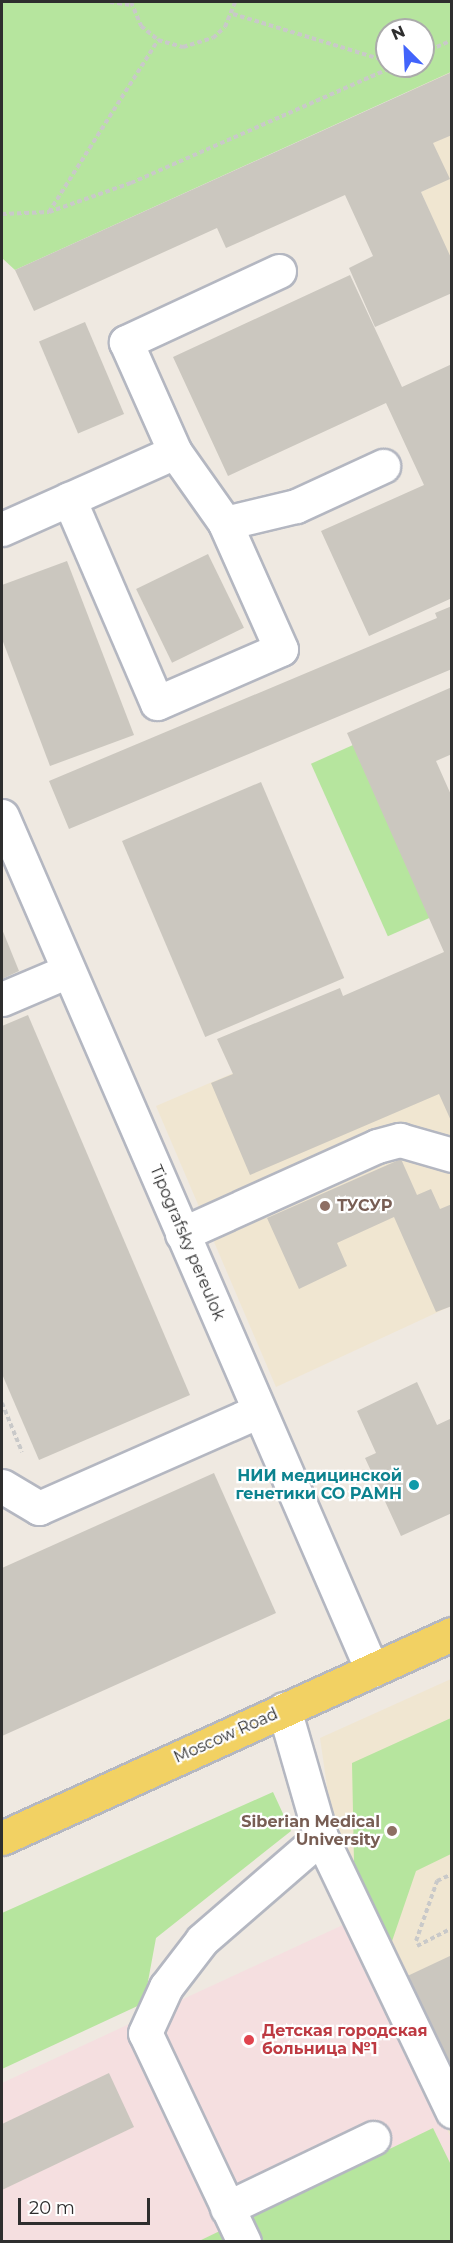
<!DOCTYPE html>
<meta charset="utf-8">
<style>
body{margin:0}
#map{position:relative;width:453px;height:2243px;overflow:hidden;background:#efe9e1;font-family:Montserrat,sans-serif}
div>[style]{position:absolute}
[style*='--x']{left:calc(var(--x)*1px);top:calc(var(--y)*1px);width:calc(var(--w)*1px);rotate:calc(var(--a)*1deg)}
.education>*{inset:0;background:#f0e6d1}
.medical>*{inset:0;background:#f5dfe0}
.green>*{inset:0;background:#b6e59e;transform-origin:0 0}
.building>*{inset:0;background:#cbc7bf;transform-origin:0 0}
.path>*{height:4px;margin-top:-2px;transform-origin:0;background:repeating-linear-gradient(90deg,#c9c9c9 0 4.5px,transparent 0 7.5px)}
.roads{filter:drop-shadow(2px 0 #b4b7c1) drop-shadow(-2px 0 #b4b7c1) drop-shadow(0 2px #b4b7c1) drop-shadow(0 -2px #b4b7c1)}
.minor>*{height:33px;margin:-16.5px;padding:0 16.5px;transform-origin:16.5px;border-radius:16.5px;background:#fff}
.major>*{height:33px;margin:-16.5px;padding:0 16.5px;transform-origin:16.5px;border-radius:16.5px;background:#f2d163}
.dots>*{width:16px;height:16px;translate:-50% -50%;box-sizing:border-box;border:3px solid #fff;border-radius:50%}
span{translate:-50% -50%;white-space:nowrap;text-align:center;line-height:1.15;-webkit-text-stroke:4.5px #fff;paint-order:stroke}
.education-label{font-size:16px;color:#785e54;font-weight:700}
.left{translate:0 -50%;text-align:left}
.right{translate:-100% -50%;text-align:right}
.street-label{font-size:16px;color:#2e2e2e}
.culture-label{font-size:16px;color:#0d838f;font-weight:700}
.health-label{font-size:16px;color:#be3a42;font-weight:700}
.frame{position:absolute;inset:0;border:3px solid #2e2e2e;pointer-events:none}
.north{position:absolute;left:375px;top:18px;width:60px;height:60px;box-sizing:border-box;background:#fff;border:2px solid #ababab;border-radius:50%;rotate:336deg;font-size:16px;font-weight:700;line-height:24px;text-align:center;color:#2e2e2e}
.north::after{content:'';display:block;margin:auto;width:21px;height:27px;background:#4264fb;clip-path:polygon(50% 0,100% 100%,50% 72%,0 100%)}
.scale{position:absolute;left:18px;top:2198px;width:132px;height:27px;box-sizing:border-box;border:3px solid #2e2e2e;border-top:0;padding-left:8px;font-size:18px;line-height:21px;white-space:nowrap;color:#2e2e2e;-webkit-text-stroke:4px #fff;paint-order:stroke}
</style>
<div id="map">
<div class="education">
<div style="clip-path:polygon(451px 72px,451px 260px,421px 192px,449px 179px,409px 91px)"></div>
<div style="clip-path:polygon(451px 980px,451px 1306px,276px 1387px,156px 1106px)"></div>
<div style="clip-path:polygon(451px 1679px,451px 2138px,347px 1923px,320px 1738px)"></div>
</div>
<div class="medical">
<div style="clip-path:polygon(347px 1923px,451px 2138px,451px 2241px,2px 2241px,2px 2083px)"></div>
</div>
<div class="green">
<div style="clip-path:polygon(evenodd,2px 2px,451px 2px,451px 72px,15px 270px,2px 258px,2px 2px,387px 30px,423px 30px,423px 66px,387px 66px,387px 30px)"></div>
<div style="left:353px;top:745px;width:189px;height:46px;rotate:66deg"></div>
<div style="clip-path:polygon(451px 1718px,451px 1854px,416px 1871px,390px 1947px,354px 1862px,352px 1763px)"></div>
<div style="clip-path:polygon(273px 1792px,291px 1831px,156px 1938px,144px 2003px,2px 2069px,2px 1913px)"></div>
<div style="clip-path:polygon(433px 2128px,451px 2165px,451px 2241px,197px 2242px)"></div>
</div>
<div class="building">
<div style="clip-path:polygon(452px 72px,452px 135px,433px 143px,450px 179px,421px 192px,452px 260px,452px 293px,375px 327px,349px 268px,373px 256px,345px 195px,226px 248px,217px 228px,34px 311px,15px 270px)"></div>
<div style="clip-path:polygon(350px 275px,402px 387px,452px 364px,452px 598px,369px 636px,321px 531px,424px 485px,386px 403px,228px 476px,173px 357px)"></div>
<div style="left:85px;top:322px;width:100px;height:50px;rotate:67deg"></div>
<div style="left:208px;top:554px;width:82px;height:80px;rotate:64deg"></div>
<div style="clip-path:polygon(67px 561px,134px 735px,50px 766px,2px 639px,2px 585px)"></div>
<div style="clip-path:polygon(452px 606px,452px 669px,69px 829px,49px 781px,437px 618px,435px 613px)"></div>
<div style="clip-path:polygon(452px 687px,452px 754px,436px 761px,452px 797px,452px 1123px,439px 1094px,250px 1175px,211px 1083px,233px 1074px,217px 1039px,340px 988px,343px 996px,444px 952px,347px 733px)"></div>
<div style="left:261px;top:782px;width:213px;height:151px;rotate:67deg"></div>
<div style="clip-path:polygon(2px 929px,19px 971px,2px 979px)"></div>
<div style="clip-path:polygon(28px 1015px,190px 1395px,39px 1460px,2px 1374px,2px 1026px)"></div>
<div style="clip-path:polygon(401px 1159px,417px 1195px,431px 1189px,440px 1209px,452px 1204px,452px 1306px,436px 1312px,394px 1217px,337px 1243px,347px 1266px,299px 1289px,267px 1218px)"></div>
<div style="clip-path:polygon(417px 1382px,437px 1425px,452px 1418px,452px 1513px,401px 1536px,365px 1458px,376px 1453px,357px 1411px)"></div>
<div style="clip-path:polygon(214px 1473px,276px 1613px,2px 1736px,2px 1568px)"></div>
<div style="clip-path:polygon(452px 1955px,452px 2084px,401px 1979px)"></div>
<div style="clip-path:polygon(109px 2073px,134px 2127px,2px 2190px,2px 2124px)"></div>
</div>
<div class="path">
<div style="--x:110;--y:2;--w:21;--a:8"></div>
<div style="--x:131;--y:2;--w:26;--a:67"></div>
<div style="--x:141;--y:26;--w:22;--a:39"></div>
<div style="--x:158;--y:40;--w:26;--a:16"></div>
<div style="--x:183;--y:47;--w:31;--a:-17"></div>
<div style="--x:213;--y:38;--w:16;--a:-43"></div>
<div style="--x:225;--y:27;--w:27;--a:-68"></div>
<div style="--x:233;--y:14;--w:161;--a:17"></div>
<div style="--x:423;--y:53;--w:32;--a:-24"></div>
<div style="--x:49;--y:212;--w:204;--a:-57.6"></div>
<div style="--x:2;--y:214;--w:47;--a:-2.4"></div>
<div style="--x:49;--y:212;--w:87;--a:-19.5"></div>
<div style="--x:131;--y:183;--w:289;--a:-23.9"></div>
<div style="--x:2;--y:1403;--w:53;--a:67.8"></div>
<div style="--x:416;--y:1941;--w:64;--a:-70.7"></div>
<div style="--x:437;--y:1881;--w:17;--a:-25"></div>
<div style="--x:417;--y:1946;--w:39;--a:-27"></div>
</div>
<div class="roads">
<div class="minor">
<div style="--x:279;--y:271;--w:169;--a:155.1"></div>
<div style="--x:126;--y:342;--w:120;--a:66"></div>
<div style="--x:175;--y:452;--w:87;--a:54.8"></div>
<div style="--x:225;--y:523;--w:73;--a:-13.5"></div>
<div style="--x:296;--y:506;--w:96;--a:-24.7"></div>
<div style="--x:69;--y:499;--w:222;--a:66.7"></div>
<div style="--x:157;--y:703;--w:135;--a:-23.5"></div>
<div style="--x:281;--y:649;--w:138;--a:-114"></div>
<div style="--x:2;--y:529;--w:189;--a:-24"></div>
<div style="--x:2;--y:816;--w:931;--a:66.58"></div>
<div style="--x:2;--y:999;--w:72;--a:-23"></div>
<div style="--x:182;--y:1234;--w:214;--a:-24.3"></div>
<div style="--x:377;--y:1146;--w:24;--a:-15"></div>
<div style="--x:400;--y:1140;--w:54;--a:16.1"></div>
<div style="--x:2;--y:1486;--w:43;--a:30.7"></div>
<div style="--x:39;--y:1508;--w:240;--a:-23.8"></div>
<div style="--x:284;--y:1709;--w:133;--a:73.9"></div>
<div style="--x:321;--y:1837;--w:304;--a:64.4"></div>
<div style="--x:227;--y:2208;--w:162;--a:-25.6"></div>
<div style="--x:244;--y:2242;--w:231;--a:-115.3"></div>
<div style="--x:145;--y:2033;--w:51;--a:-65.5"></div>
<div style="--x:166;--y:1987;--w:59;--a:-52.5"></div>
<div style="--x:202;--y:1940;--w:157;--a:-40.9"></div>
</div>
<div class="major">
<div style="--x:2;--y:1838;--w:494;--a:-24.4"></div>
</div>
</div>
<div class="dots">
<div style="left:325px;top:1206px;background:#8d6e63"></div>
<div style="left:414px;top:1485px;background:#0f9aa8"></div>
<div style="left:392px;top:1831px;background:#8d6e63"></div>
<div style="left:249px;top:2040px;background:#e0444e"></div>
</div>
<div class="education-label">
<span class="left" style="left:337px;top:1206px">ТУСУР</span>
<span class="right" style="left:380px;top:1831px">Siberian Medical<br>University</span>
</div>
<div class="street-label">
<span style="left:187px;top:1243px;rotate:67deg">Tipografsky pereulok</span>
<span style="left:226px;top:1736px;rotate:-24deg">Moscow Road</span>
</div>
<div class="culture-label">
<span class="right" style="left:402px;top:1485px">НИИ медицинской<br>генетики СО РАМН</span>
</div>
<div class="health-label">
<span class="left" style="left:262px;top:2040px">Детская городская<br>больница №1</span>
</div>
<div class="frame"></div>
<div class="north">N</div>
<div class="scale">20 m</div>
</div>
